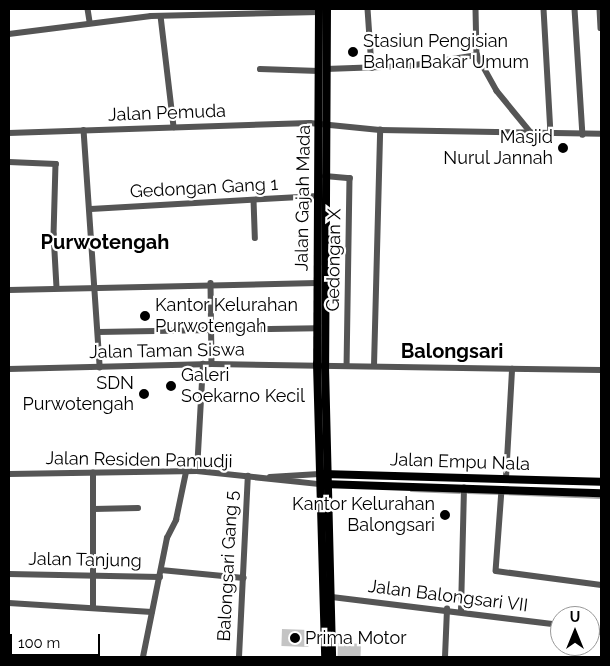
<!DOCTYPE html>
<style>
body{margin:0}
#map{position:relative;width:610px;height:666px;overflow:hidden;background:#fff;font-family:Raleway,sans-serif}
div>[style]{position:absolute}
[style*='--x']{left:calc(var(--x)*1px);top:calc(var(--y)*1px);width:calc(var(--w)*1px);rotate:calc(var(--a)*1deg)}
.stream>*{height:2px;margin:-1px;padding:0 1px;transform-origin:1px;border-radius:1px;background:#a3a3a3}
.building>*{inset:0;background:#c4c4c4;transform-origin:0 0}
.minor>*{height:5.5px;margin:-2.75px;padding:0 2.75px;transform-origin:2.75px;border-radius:2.75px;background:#555}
.major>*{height:8px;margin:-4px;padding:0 4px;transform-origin:4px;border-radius:4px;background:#000}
.dots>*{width:14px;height:14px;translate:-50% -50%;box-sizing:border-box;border:2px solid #fff;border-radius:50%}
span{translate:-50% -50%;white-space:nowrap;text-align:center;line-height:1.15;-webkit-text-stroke:4.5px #fff;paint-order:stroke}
.poi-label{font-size:18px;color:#000}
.left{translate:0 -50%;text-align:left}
.right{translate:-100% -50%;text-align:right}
.street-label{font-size:18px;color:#000}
.quarter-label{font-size:20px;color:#000;font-weight:700}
.frame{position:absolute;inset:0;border:10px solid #000;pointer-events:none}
.north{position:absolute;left:550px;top:606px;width:50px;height:50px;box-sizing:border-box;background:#fff;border:1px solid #999;border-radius:50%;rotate:0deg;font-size:14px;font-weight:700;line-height:20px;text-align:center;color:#000}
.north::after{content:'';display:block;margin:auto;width:18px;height:22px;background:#000;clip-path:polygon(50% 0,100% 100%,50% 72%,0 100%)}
.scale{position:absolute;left:10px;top:634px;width:90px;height:22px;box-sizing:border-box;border:2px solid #000;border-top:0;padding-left:6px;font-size:15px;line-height:18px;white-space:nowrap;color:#000;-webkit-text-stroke:4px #fff;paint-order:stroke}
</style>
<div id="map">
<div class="stream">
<div style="--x:411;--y:491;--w:49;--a:2.3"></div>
<div style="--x:468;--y:493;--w:32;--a:2"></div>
<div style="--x:504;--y:494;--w:97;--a:2.4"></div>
</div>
<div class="building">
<div style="left:282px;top:629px;width:27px;height:17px;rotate:2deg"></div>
<div style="left:338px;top:643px;width:23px;height:14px;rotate:2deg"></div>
</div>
<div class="minor">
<div style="--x:88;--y:9;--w:13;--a:81"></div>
<div style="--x:368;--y:9;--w:59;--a:86.1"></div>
<div style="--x:476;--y:9;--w:46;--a:88.8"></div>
<div style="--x:477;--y:55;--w:41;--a:60.9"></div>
<div style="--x:497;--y:91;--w:57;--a:50.7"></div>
<div style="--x:544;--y:9;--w:126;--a:86.8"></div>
<div style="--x:575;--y:9;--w:126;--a:86.4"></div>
<div style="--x:600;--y:9;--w:19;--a:87"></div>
<div style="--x:161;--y:16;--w:112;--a:83.3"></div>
<div style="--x:9;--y:34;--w:143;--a:-7.2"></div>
<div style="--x:151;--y:16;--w:168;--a:-1.4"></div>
<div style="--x:260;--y:69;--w:59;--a:1.9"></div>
<div style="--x:326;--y:69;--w:83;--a:-2.1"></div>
<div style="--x:409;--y:66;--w:69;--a:-9.2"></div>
<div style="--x:84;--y:130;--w:238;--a:86.1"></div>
<div style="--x:9;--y:133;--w:301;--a:-1.9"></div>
<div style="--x:310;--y:123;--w:70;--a:5.7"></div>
<div style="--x:380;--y:130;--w:221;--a:1"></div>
<div style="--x:9;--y:162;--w:47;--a:2.4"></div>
<div style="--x:56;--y:164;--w:70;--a:91.6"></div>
<div style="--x:54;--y:234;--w:53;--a:86.8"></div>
<div style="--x:325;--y:176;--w:25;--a:5"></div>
<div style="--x:350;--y:178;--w:188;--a:90.9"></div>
<div style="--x:254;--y:200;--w:38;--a:88"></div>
<div style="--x:91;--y:209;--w:227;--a:-3.3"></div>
<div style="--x:211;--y:283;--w:81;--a:89.3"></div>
<div style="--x:9;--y:290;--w:308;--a:-1.3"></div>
<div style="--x:98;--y:332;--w:219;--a:-1"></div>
<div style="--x:374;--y:366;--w:236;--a:-88.5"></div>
<div style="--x:9;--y:369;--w:203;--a:-1.4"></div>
<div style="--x:212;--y:364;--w:389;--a:0.9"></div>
<div style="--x:197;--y:471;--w:107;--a:-86.8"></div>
<div style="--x:9;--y:474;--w:188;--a:-0.9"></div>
<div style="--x:197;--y:471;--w:123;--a:6.1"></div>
<div style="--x:270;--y:477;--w:49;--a:-3.5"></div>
<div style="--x:506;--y:478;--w:109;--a:-86.8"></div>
<div style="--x:502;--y:490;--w:81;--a:94.2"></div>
<div style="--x:496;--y:571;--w:106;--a:7.6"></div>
<div style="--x:94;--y:509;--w:44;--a:-1.3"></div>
<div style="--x:161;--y:570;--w:83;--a:5.5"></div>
<div style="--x:9;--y:574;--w:151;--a:1.1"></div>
<div style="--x:332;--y:597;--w:230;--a:7"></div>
<div style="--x:9;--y:603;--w:143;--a:3.6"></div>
<div style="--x:93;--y:608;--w:135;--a:-90"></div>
<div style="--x:461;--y:611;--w:123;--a:-88.6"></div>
<div style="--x:590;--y:630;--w:11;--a:10"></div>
<div style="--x:143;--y:657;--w:121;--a:-78.6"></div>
<div style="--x:167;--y:538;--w:20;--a:-63"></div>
<div style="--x:176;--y:520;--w:49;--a:-78.2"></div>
<div style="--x:239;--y:657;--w:181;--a:-87.2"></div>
<div style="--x:445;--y:657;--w:48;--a:-87.6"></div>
</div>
<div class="major">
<div style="--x:319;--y:9;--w:355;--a:90.3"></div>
<div style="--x:317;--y:364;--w:293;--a:88.4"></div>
<div style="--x:327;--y:9;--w:357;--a:90.3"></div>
<div style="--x:325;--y:366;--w:291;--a:88.6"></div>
<div style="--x:323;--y:474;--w:278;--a:1.6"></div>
<div style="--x:323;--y:484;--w:278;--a:1.9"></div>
</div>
<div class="dots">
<div style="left:353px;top:52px;background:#000"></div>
<div style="left:563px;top:148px;background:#000"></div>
<div style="left:145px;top:316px;background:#000"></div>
<div style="left:171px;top:386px;background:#000"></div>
<div style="left:144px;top:394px;background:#000"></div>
<div style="left:445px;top:515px;background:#000"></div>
<div style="left:295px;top:638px;background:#000"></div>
</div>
<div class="poi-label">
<span class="left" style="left:363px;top:52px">Stasiun Pengisian<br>Bahan Bakar Umum</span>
<span class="right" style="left:553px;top:148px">Masjid<br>Nurul Jannah</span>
<span class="left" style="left:155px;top:316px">Kantor Kelurahan<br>Purwotengah</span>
<span class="left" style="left:181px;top:386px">Galeri<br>Soekarno Kecil</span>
<span class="right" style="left:134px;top:394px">SDN<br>Purwotengah</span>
<span class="right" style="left:435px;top:515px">Kantor Kelurahan<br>Balongsari</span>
<span class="left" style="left:305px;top:638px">Prima Motor</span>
</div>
<div class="street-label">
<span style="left:167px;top:113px;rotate:-2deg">Jalan Pemuda</span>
<span style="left:204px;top:188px;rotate:-3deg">Gedongan Gang 1</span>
<span style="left:303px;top:198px;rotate:-89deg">Jalan Gajah Mada</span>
<span style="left:334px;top:260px;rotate:-89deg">Gedongan X</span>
<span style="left:167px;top:351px;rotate:-1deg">Jalan Taman Siswa</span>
<span style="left:139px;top:460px;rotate:1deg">Jalan Residen Pamudji</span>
<span style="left:460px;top:462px;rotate:2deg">Jalan Empu Nala</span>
<span style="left:85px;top:560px;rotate:1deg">Jalan Tanjung</span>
<span style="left:228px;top:566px;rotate:-87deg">Balongsari Gang 5</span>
<span style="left:448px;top:596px;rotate:7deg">Jalan Balongsari VII</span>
</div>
<div class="quarter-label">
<span style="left:105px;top:242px">Purwotengah</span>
<span style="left:452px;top:351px">Balongsari</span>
</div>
<div class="frame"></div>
<div class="north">U</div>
<div class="scale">100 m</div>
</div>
